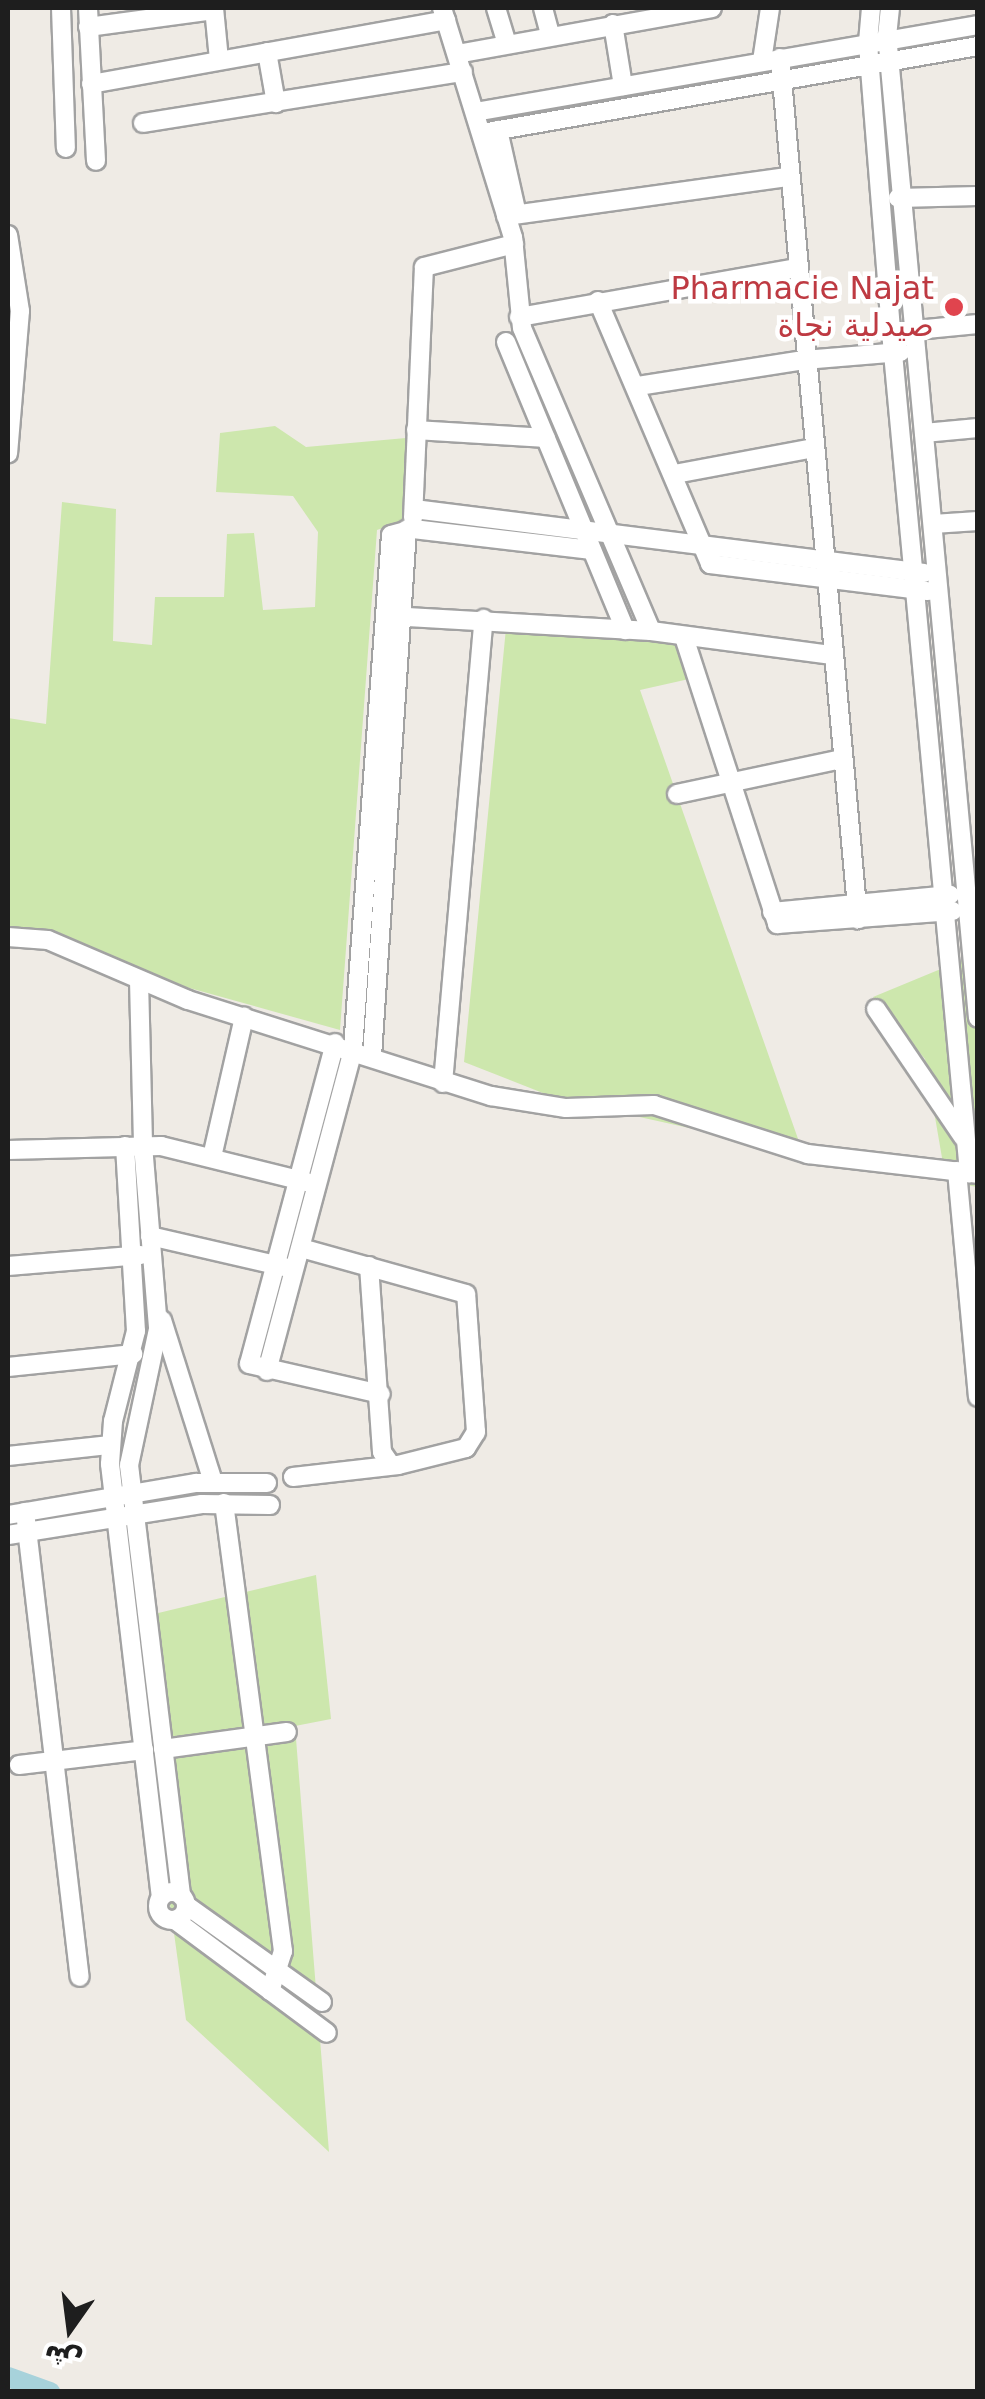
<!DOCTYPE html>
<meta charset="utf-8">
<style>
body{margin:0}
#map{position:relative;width:985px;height:2399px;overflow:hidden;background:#efebe5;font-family:"DejaVu Sans",Cairo,sans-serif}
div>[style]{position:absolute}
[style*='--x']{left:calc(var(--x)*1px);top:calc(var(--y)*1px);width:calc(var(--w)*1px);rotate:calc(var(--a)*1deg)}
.grass>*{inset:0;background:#cde7ad}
.river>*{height:20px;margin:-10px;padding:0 10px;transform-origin:10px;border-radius:10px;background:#a7d2db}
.roads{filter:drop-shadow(2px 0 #a2a2a2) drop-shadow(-2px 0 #a2a2a2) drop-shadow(0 2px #a2a2a2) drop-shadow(0 -2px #a2a2a2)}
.minor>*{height:18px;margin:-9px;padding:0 9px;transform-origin:9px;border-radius:9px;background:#fff}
.minor>.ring{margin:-9px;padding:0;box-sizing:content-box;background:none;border:18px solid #fff;border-radius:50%}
.dots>*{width:28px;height:28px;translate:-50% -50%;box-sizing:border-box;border:5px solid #fff;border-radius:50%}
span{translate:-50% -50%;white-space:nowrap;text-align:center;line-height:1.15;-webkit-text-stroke:9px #fff;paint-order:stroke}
.health-label{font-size:32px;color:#be3a42}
.right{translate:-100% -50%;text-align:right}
.frame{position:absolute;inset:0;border:10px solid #1e1e1e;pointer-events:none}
.north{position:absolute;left:20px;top:2279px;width:100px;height:100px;-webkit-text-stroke:8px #fff;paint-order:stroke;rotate:194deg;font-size:28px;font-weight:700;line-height:40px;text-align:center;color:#1e1e1e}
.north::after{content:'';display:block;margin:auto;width:35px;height:45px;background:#1e1e1e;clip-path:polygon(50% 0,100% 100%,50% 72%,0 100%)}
</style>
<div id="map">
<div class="grass">
<div style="clip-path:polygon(275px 426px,306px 447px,417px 437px,409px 519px,377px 530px,340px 1030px,139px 974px,50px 938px,8px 941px,8px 718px,46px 724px,62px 502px,116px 509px,113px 641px,152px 645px,155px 597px,224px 597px,227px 534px,254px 533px,263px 610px,315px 607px,318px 532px,293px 496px,216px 492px,220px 433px)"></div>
<div style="clip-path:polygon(506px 628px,669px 630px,689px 679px,640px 690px,803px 1153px,558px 1099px,464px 1062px)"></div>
<div style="clip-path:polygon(977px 954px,977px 1187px,946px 1181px,925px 1059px,873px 997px)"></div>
<div style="clip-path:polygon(316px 1575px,331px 1719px,295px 1726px,329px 2152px,186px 2020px,157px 1810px,150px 1615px)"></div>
</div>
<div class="river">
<div style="--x:8;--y:2377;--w:45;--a:19.7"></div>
</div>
<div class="roads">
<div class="minor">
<div style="--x:61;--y:8;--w:140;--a:88"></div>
<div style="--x:88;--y:8;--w:153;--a:87"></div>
<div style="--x:214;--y:8;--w:52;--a:84.5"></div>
<div style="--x:442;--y:8;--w:241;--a:72.8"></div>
<div style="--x:513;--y:238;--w:90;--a:84.3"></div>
<div style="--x:522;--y:328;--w:329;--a:66.9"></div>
<div style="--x:496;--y:8;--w:37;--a:73"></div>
<div style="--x:543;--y:8;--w:28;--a:75"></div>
<div style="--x:871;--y:8;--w:36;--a:95"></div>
<div style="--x:868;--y:44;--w:310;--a:85.4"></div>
<div style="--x:893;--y:353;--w:824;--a:84.7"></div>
<div style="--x:890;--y:8;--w:27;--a:96"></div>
<div style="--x:887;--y:35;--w:987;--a:84.71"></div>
<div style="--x:613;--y:24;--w:63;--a:80.8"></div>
<div style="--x:88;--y:27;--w:127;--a:-7.7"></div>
<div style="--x:267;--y:52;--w:52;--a:80"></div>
<div style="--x:457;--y:54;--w:259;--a:-10.2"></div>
<div style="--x:780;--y:58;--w:865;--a:84.82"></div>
<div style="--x:762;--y:61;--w:54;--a:-81.4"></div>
<div style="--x:91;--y:84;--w:361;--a:-10.2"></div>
<div style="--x:475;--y:112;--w:510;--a:-9.81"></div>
<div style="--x:143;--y:123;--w:324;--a:-9.1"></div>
<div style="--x:498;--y:130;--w:82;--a:77.3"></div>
<div style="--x:482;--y:133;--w:504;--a:-9.95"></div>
<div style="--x:898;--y:198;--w:80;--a:-1.4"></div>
<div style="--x:506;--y:216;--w:284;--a:-7.9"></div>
<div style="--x:8;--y:235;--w:77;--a:81"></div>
<div style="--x:20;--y:311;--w:143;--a:94.8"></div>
<div style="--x:598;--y:301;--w:286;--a:66.9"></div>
<div style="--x:710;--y:564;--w:219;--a:7.1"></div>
<div style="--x:519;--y:317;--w:281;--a:-10"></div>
<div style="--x:916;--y:330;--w:62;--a:-5.5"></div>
<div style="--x:506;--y:342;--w:312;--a:67.5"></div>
<div style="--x:638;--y:386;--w:168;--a:-8.9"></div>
<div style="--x:804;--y:360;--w:97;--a:-4.7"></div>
<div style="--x:416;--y:430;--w:130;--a:3.5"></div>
<div style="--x:924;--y:433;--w:54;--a:-5.3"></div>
<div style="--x:675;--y:474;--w:141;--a:-10.6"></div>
<div style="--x:414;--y:509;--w:514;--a:7.15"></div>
<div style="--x:413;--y:518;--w:251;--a:-87.5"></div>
<div style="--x:424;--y:267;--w:93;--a:-14.3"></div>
<div style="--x:933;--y:524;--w:45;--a:-3.8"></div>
<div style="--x:390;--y:616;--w:261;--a:3.3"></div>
<div style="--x:651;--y:631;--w:183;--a:7.6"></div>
<div style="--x:684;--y:637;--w:302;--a:72"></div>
<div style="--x:777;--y:924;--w:176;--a:-4.2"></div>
<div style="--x:677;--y:794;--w:169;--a:-12"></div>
<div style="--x:772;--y:912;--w:179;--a:-5.5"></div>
<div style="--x:8;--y:937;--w:40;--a:4.3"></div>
<div style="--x:48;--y:940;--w:152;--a:23.2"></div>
<div style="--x:188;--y:1000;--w:318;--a:17.6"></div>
<div style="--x:491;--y:1096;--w:76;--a:9.1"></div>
<div style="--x:566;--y:1108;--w:88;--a:-2"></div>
<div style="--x:654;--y:1105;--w:162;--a:17.7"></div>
<div style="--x:808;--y:1154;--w:170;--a:6.7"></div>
<div style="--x:139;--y:980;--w:165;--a:88.6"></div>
<div style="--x:143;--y:1145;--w:185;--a:85.3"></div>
<div style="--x:158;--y:1329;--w:139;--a:102"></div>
<div style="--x:129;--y:1465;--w:434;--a:83.1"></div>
<div style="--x:876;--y:1009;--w:155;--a:55.8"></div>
<div style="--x:335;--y:1043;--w:332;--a:105"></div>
<div style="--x:249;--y:1364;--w:135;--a:12.8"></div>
<div style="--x:372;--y:1056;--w:528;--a:-86.2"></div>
<div style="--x:443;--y:1083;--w:466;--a:-85"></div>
<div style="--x:125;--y:1146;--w:185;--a:86.6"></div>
<div style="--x:136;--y:1331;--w:93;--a:104.3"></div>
<div style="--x:113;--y:1421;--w:43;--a:94"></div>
<div style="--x:110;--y:1464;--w:436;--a:83.3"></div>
<div style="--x:8;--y:1150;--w:153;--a:-1.5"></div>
<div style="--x:161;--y:1146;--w:150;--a:13.9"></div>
<div style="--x:212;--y:1157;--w:144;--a:-77.1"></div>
<div style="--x:957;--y:1171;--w:227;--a:84.7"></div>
<div style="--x:150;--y:1236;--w:138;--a:13"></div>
<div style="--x:8;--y:1266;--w:133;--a:-4.7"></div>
<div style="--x:369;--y:1266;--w:186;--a:86"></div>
<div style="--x:382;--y:1452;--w:12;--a:55"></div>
<div style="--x:162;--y:1320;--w:170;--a:72.5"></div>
<div style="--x:8;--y:1367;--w:126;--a:-5.9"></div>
<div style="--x:267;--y:1371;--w:333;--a:-75"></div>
<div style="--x:353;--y:1049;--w:515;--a:-85.77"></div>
<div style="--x:391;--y:535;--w:23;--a:-15"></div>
<div style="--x:413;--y:529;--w:180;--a:6.7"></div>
<div style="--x:8;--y:1456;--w:103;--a:-6.2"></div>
<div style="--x:293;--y:1477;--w:106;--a:-6.5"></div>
<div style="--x:398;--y:1465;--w:70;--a:-14"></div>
<div style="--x:466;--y:1448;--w:19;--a:-58"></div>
<div style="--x:476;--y:1432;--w:138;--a:-94.1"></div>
<div style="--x:466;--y:1294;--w:171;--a:-164.4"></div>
<div style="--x:224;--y:1503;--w:452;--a:82.5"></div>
<div style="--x:283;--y:1951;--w:42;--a:108"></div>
<div style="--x:25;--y:1512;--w:468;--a:83.3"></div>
<div style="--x:8;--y:1515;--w:191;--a:-9.7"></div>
<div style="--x:196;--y:1483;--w:71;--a:0"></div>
<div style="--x:8;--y:1535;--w:196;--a:-9.1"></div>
<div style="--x:202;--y:1504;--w:68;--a:0.8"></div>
<div style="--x:163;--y:1749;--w:125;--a:-7.8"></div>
<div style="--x:19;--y:1765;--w:126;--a:-6.8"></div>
<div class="ring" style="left:158px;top:1892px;width:10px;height:10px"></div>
<div style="--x:186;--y:1905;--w:167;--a:35.5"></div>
<div style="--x:175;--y:1920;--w:189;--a:36.6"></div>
</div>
</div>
<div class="dots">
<div style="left:954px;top:307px;background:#e0444e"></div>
</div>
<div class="health-label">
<span class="right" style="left:934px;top:307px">Pharmacie Najat<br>صيدلية نجاة</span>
</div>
<div class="frame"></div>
<div class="north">ش</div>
</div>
